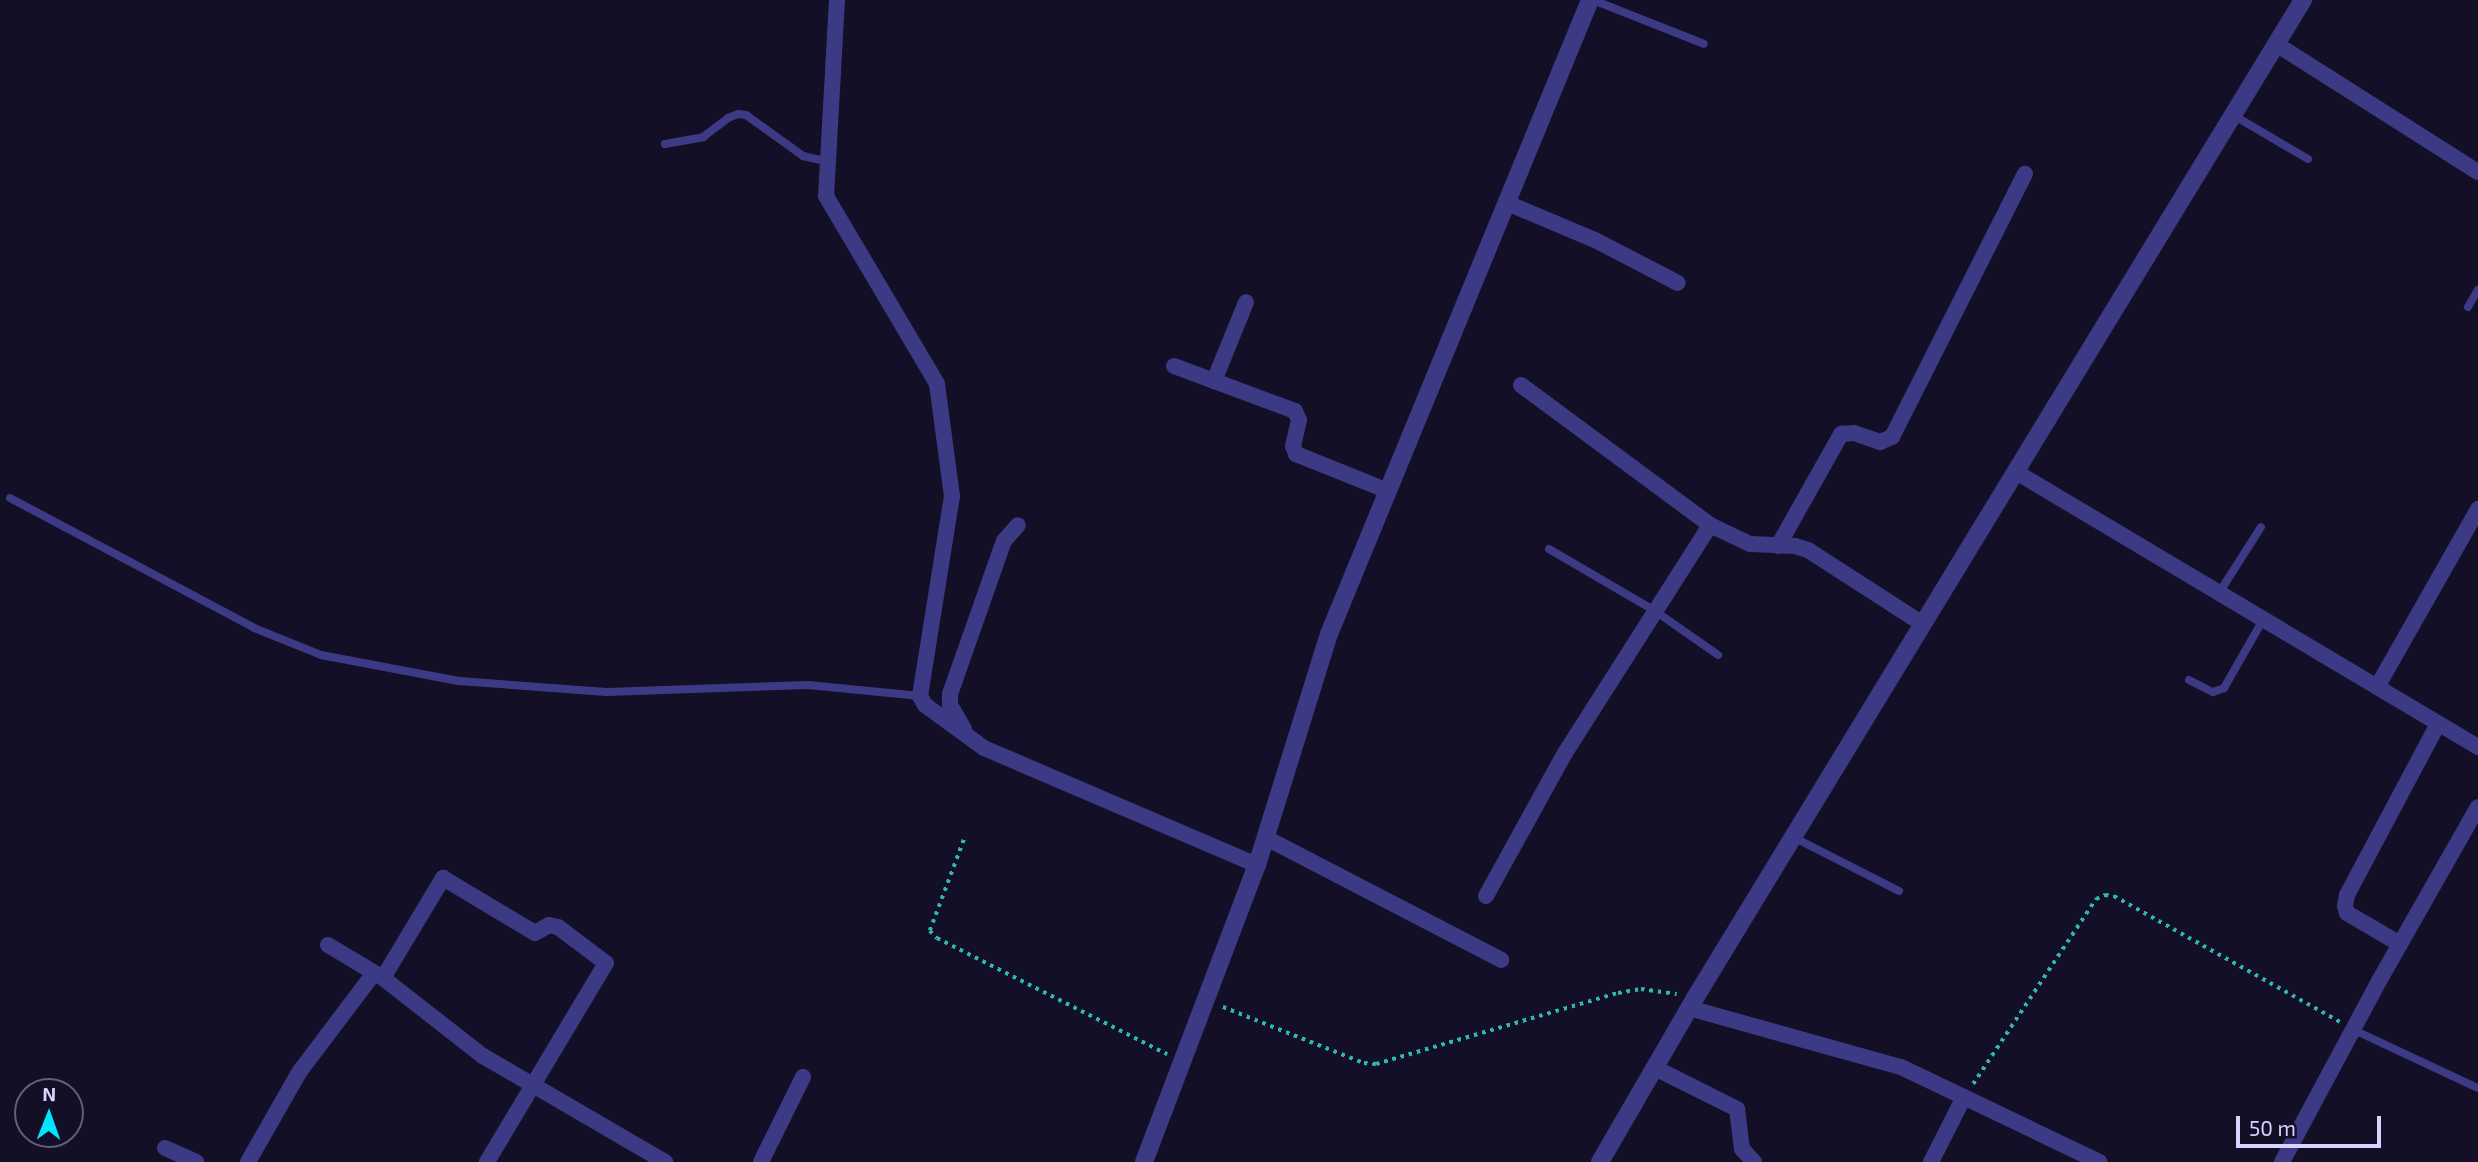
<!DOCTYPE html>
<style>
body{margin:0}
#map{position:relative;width:2478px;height:1162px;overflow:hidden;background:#130f26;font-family:"Exo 2",sans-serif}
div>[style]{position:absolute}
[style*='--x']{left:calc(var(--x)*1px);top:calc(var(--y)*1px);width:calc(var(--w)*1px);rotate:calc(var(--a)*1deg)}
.path>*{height:3.5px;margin-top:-1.75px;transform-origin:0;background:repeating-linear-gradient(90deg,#2fb8b0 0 3.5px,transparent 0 8.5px)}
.service>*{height:8px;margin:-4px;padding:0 4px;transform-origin:4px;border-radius:4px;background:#3d3a85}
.minor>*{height:16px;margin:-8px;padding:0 8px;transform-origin:8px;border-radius:8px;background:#3d3a85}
.tertiary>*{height:18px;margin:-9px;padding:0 9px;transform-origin:9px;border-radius:9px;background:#3d3a85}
span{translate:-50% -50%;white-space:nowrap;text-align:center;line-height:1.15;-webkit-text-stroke:5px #130f26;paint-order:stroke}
.north{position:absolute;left:14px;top:1078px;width:70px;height:70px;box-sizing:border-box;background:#130f26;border:2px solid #625e7d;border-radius:50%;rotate:1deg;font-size:19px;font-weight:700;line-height:28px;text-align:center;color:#d9d4ff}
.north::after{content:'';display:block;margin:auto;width:24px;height:32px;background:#00e5ff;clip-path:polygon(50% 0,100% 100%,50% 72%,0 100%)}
.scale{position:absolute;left:2236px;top:1116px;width:145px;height:32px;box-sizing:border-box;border:4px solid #d9d4ff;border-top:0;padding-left:9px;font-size:21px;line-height:24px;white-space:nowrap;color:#d9d4ff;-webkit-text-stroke:5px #130f26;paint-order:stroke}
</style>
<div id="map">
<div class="path">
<div style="--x:964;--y:840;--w:97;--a:110.5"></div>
<div style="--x:930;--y:931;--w:10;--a:45"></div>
<div style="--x:937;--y:938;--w:258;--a:26.8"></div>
<div style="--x:1223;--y:1007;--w:152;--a:21.7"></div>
<div style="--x:1364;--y:1063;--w:12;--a:5"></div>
<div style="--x:1376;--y:1064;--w:252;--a:-16.4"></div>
<div style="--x:1618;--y:993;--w:23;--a:-10"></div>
<div style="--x:1641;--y:989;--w:36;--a:8"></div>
<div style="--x:1973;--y:1084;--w:222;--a:-56.4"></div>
<div style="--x:2096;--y:899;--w:10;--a:-24"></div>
<div style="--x:2105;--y:895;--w:9;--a:6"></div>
<div style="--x:2114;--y:896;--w:259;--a:29.1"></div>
</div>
<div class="service">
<div style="--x:1593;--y:0;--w:119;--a:21.6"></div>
<div style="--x:2233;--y:115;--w:87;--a:30.4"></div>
<div style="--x:665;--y:144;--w:39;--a:-10"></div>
<div style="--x:703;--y:137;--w:31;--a:-37"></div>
<div style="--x:728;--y:118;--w:11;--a:-22"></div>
<div style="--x:738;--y:114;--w:8;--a:7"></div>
<div style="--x:746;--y:115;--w:70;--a:35.7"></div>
<div style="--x:803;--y:156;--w:26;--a:13"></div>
<div style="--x:2468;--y:307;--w:20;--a:-60"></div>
<div style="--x:10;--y:498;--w:276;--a:28"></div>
<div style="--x:254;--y:628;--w:72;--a:21.9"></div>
<div style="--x:321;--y:655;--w:140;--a:10.7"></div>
<div style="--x:459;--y:681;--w:148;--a:4.3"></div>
<div style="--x:607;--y:692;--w:201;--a:-2"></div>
<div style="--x:808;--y:685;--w:113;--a:5.6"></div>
<div style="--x:1549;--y:549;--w:123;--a:30.3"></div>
<div style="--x:1655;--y:611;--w:77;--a:34.9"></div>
<div style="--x:2219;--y:593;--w:78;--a:-57.5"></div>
<div style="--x:2189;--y:680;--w:27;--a:27"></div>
<div style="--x:2213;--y:692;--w:12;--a:-20"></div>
<div style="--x:2224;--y:688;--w:78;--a:-60.2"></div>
<div style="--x:1793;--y:837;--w:119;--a:27"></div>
<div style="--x:2354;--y:1030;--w:137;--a:25.1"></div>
</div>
<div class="minor">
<div style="--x:837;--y:0;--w:196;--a:93.2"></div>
<div style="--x:826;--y:196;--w:218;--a:59.4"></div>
<div style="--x:937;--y:384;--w:113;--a:82.4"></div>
<div style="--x:952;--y:496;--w:203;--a:99.1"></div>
<div style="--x:920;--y:696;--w:10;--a:61"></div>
<div style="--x:925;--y:705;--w:73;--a:36.1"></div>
<div style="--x:984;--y:748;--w:297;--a:23.2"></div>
<div style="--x:2276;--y:44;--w:239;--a:32.4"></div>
<div style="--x:1507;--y:203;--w:95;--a:22.8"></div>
<div style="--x:1595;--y:240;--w:93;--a:27.4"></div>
<div style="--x:1174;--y:366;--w:129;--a:20.4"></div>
<div style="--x:1295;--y:411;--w:10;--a:66"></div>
<div style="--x:1299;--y:420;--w:27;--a:103"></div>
<div style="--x:1293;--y:446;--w:9;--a:69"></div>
<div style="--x:1296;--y:454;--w:99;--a:21.9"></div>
<div style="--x:1214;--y:381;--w:85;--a:-67.9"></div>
<div style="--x:1521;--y:385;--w:235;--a:36.5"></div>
<div style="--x:1710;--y:525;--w:44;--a:25.4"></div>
<div style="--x:1750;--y:544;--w:45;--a:2.5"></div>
<div style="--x:1795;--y:546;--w:14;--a:17"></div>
<div style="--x:1808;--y:550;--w:137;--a:32.8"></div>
<div style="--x:2016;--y:472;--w:538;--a:30.76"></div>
<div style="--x:1778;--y:546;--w:129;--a:-60.6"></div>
<div style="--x:1841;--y:434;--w:13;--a:-4"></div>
<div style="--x:1854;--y:433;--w:28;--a:19"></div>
<div style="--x:1880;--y:442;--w:13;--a:-23"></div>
<div style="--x:1892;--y:437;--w:295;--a:-63.2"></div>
<div style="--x:2377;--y:687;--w:205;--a:-60.4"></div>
<div style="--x:964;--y:729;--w:28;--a:-120"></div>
<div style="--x:950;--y:705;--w:11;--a:-90"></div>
<div style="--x:950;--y:694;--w:162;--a:-70.6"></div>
<div style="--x:1004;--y:541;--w:21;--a:-49"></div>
<div style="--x:1266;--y:838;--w:265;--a:27.4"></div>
<div style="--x:1486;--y:896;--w:163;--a:-61.1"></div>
<div style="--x:1565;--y:753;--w:270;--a:-57.5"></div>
<div style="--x:2400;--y:944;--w:61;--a:-149.7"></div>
<div style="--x:2347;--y:913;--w:7;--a:-106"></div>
<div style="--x:2345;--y:906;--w:11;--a:-80"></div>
<div style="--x:2347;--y:895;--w:194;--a:-62"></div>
<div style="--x:328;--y:945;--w:64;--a:31"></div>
<div style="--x:383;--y:978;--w:127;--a:38"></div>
<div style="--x:483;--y:1056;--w:211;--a:30.2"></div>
<div style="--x:383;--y:978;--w:117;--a:-59"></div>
<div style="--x:443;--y:878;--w:107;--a:30.9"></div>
<div style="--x:535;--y:933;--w:16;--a:-30"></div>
<div style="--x:549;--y:925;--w:9;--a:13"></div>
<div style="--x:558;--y:927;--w:60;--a:36.9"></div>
<div style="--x:606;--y:963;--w:232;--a:120.9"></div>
<div style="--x:1689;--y:1008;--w:220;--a:15.6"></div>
<div style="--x:1901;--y:1067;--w:220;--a:25.6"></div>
<div style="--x:1655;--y:1068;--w:92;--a:26.6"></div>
<div style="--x:1737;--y:1109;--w:40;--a:82.9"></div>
<div style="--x:1742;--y:1149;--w:18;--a:47"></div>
<div style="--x:165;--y:1148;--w:34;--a:24"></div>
<div style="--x:248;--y:1162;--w:105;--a:-60.3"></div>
<div style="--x:300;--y:1071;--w:123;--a:-52.9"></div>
<div style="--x:761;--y:1162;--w:95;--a:-63.7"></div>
<div style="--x:1931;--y:1162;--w:73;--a:-63.1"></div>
<div style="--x:2282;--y:1162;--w:205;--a:-61.8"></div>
<div style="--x:2379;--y:981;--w:200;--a:-60.4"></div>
</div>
<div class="tertiary">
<div style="--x:1144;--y:1162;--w:318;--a:-69.2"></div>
<div style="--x:1257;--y:865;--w:242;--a:-72.7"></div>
<div style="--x:1329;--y:634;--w:686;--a:-67.62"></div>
<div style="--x:1600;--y:1162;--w:190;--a:-59.9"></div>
<div style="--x:1695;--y:998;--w:1169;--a:-58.65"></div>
</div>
<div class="north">N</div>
<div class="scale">50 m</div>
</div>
